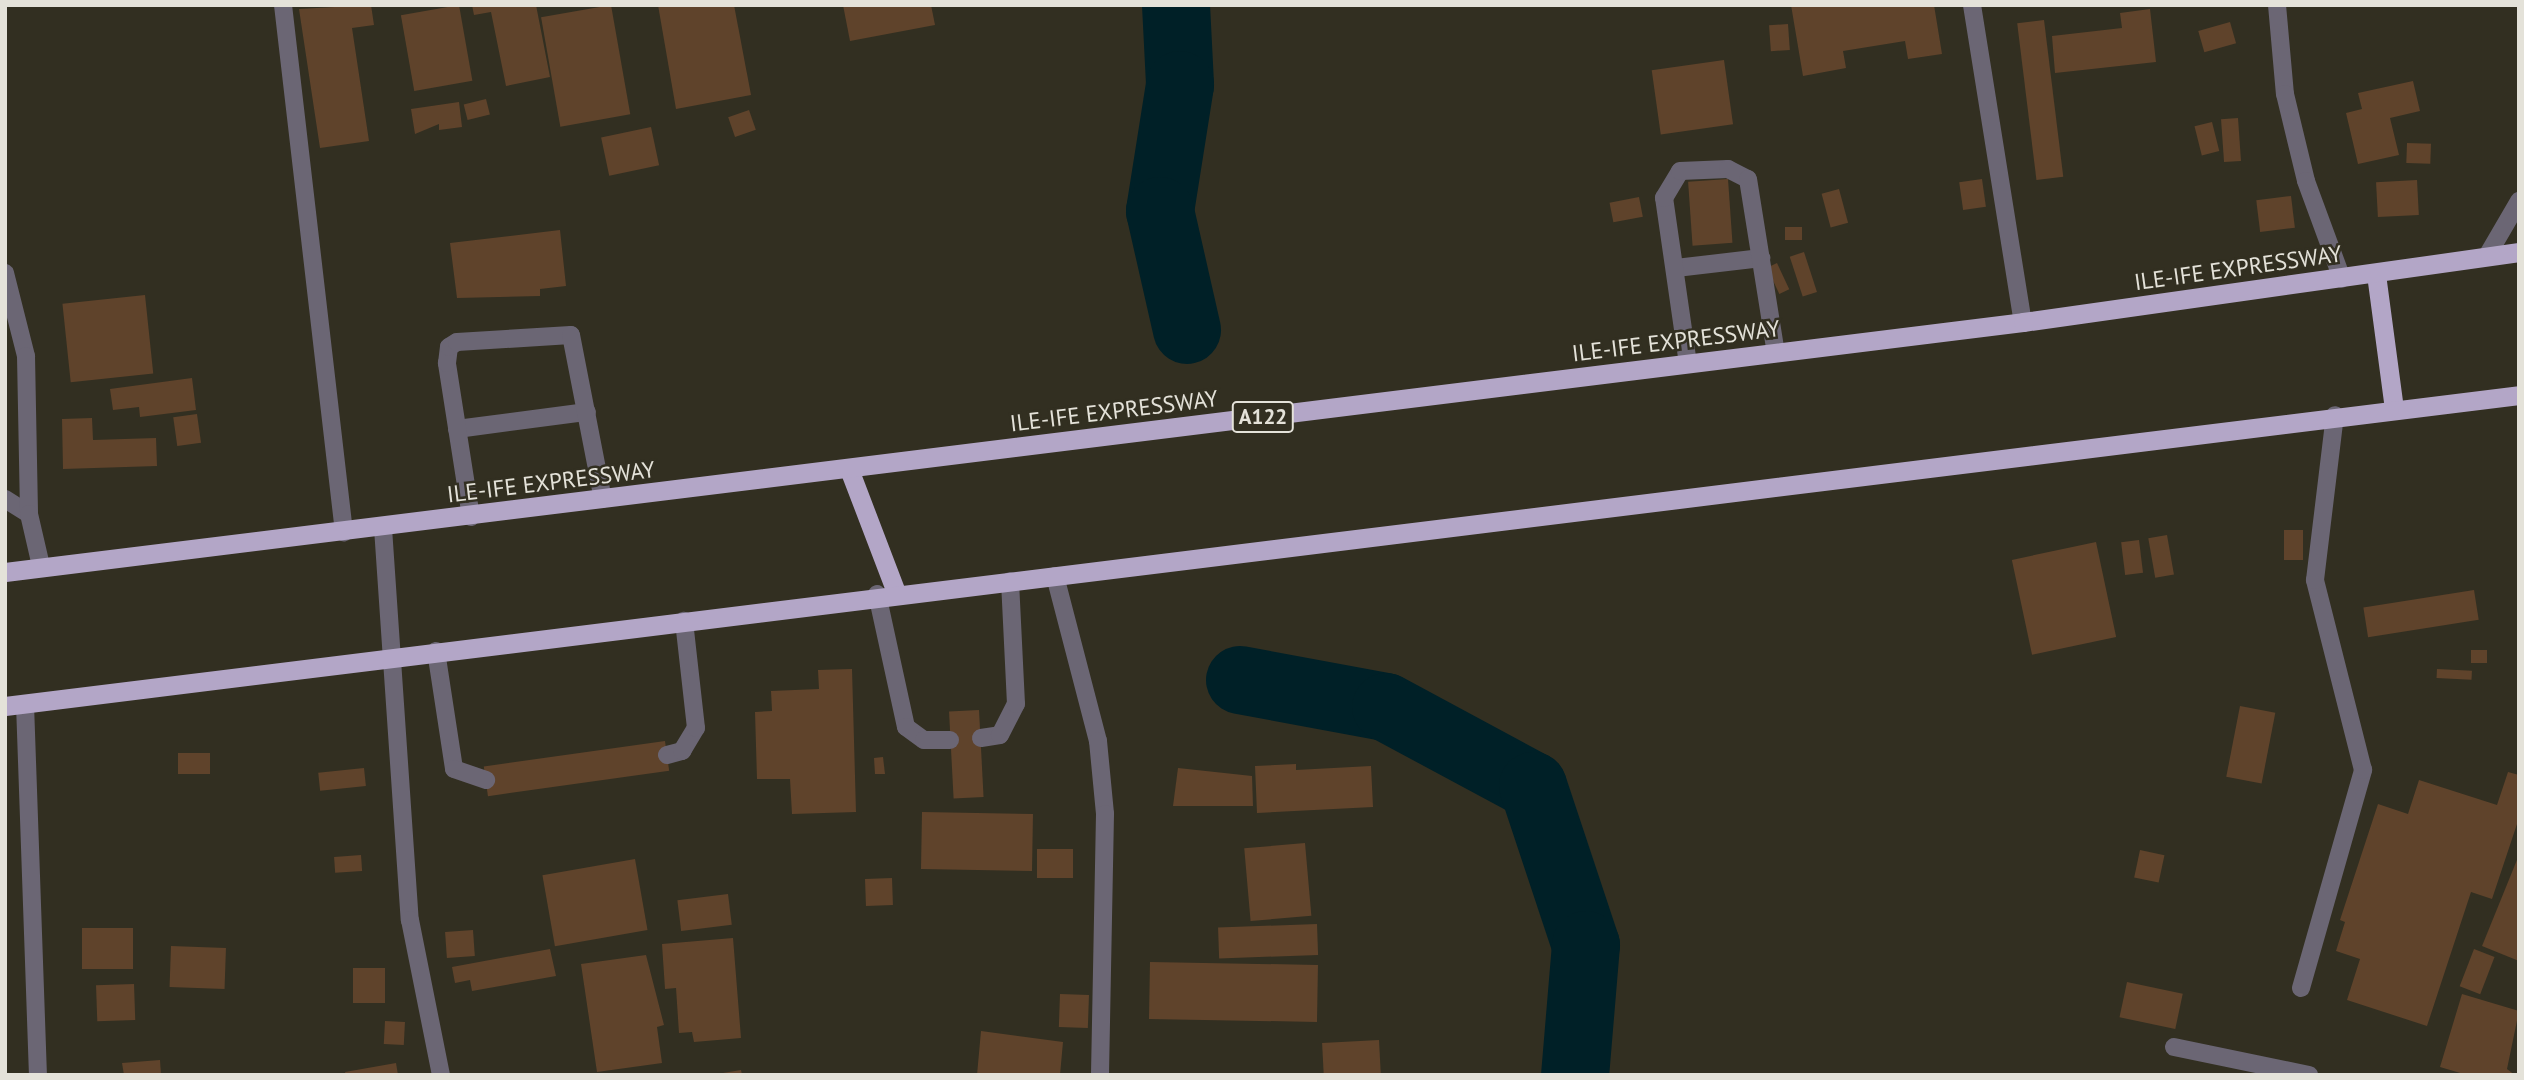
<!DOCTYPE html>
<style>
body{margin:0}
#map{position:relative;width:2524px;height:1080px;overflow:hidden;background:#322f21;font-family:"PT Sans",sans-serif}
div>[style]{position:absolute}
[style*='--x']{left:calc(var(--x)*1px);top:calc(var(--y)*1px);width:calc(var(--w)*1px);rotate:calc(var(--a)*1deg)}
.river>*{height:68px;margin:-34px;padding:0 34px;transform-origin:34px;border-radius:34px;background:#002027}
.building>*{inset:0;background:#5f432b;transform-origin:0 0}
.service>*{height:18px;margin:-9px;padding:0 9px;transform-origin:9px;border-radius:9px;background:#6b6674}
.minor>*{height:18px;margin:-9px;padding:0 9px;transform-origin:9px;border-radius:9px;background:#6b6674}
.tertiary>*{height:18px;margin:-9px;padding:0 9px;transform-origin:9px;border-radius:9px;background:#6b6674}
.trunk>*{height:19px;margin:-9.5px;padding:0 9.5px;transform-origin:9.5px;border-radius:9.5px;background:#b3a6c7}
span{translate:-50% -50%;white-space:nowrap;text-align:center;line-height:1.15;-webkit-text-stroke:5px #322f21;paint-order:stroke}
.shield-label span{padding:2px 5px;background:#322f21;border:2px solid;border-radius:5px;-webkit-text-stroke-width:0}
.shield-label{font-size:21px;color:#e4e2d9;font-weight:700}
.street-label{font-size:23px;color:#e4e2d9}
.frame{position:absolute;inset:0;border:7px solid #e4e2d9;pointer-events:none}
</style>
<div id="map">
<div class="river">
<div style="--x:1176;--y:5;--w:80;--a:87.1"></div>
<div style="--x:1180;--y:85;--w:128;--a:99"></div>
<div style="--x:1160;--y:211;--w:122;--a:77.2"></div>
<div style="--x:1240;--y:680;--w:148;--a:10.5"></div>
<div style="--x:1386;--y:707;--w:167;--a:28.3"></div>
<div style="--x:1533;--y:786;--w:168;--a:71.6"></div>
<div style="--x:1586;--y:945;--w:130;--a:94.8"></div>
</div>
<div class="building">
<div style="clip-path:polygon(371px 5px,374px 25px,352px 28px,369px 141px,320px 148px,299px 9px)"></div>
<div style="left:459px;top:5px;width:77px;height:59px;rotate:80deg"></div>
<div style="clip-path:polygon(472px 5px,536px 5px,550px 77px,506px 86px,491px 12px,474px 15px)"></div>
<div style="left:611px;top:5px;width:111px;height:71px;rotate:80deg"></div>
<div style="clip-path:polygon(658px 5px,734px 5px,751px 95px,676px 109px)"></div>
<div style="clip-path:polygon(843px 5px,931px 5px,935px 25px,850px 41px)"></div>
<div style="clip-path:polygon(1791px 5px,1934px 5px,1942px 54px,1908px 59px,1905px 41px,1843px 51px,1846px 68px,1803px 76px)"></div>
<div style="clip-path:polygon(2150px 9px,2156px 62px,2055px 73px,2052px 36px,2122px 28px,2120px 13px)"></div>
<div style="left:2044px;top:20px;width:158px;height:27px;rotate:83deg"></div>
<div style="left:2230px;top:22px;width:22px;height:33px;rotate:74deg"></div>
<div style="left:1788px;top:24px;width:26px;height:19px;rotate:86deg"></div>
<div style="left:1724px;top:60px;width:65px;height:73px;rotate:82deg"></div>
<div style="clip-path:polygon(2413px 81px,2420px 111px,2390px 118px,2399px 155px,2358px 164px,2346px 113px,2362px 109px,2358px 93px)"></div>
<div style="left:486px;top:99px;width:16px;height:23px;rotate:76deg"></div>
<div style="clip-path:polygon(459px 102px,462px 127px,439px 130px,439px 124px,415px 134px,411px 109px)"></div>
<div style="left:749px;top:110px;width:21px;height:22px;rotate:71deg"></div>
<div style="left:2238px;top:118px;width:43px;height:17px;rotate:86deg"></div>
<div style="left:2212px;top:122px;width:30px;height:18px;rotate:76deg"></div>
<div style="left:651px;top:127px;width:39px;height:51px;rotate:78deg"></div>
<div style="left:2407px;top:143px;width:24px;height:20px;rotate:2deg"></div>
<div style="left:1728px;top:179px;width:64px;height:40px;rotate:86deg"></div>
<div style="left:1982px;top:179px;width:28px;height:23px;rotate:82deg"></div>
<div style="left:2417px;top:180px;width:35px;height:41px;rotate:87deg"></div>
<div style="left:1839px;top:189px;width:35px;height:18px;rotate:75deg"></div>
<div style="left:2291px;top:196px;width:32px;height:35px;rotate:83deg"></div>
<div style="left:1639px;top:197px;width:20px;height:30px;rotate:79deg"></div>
<div style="left:1802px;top:227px;width:13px;height:17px;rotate:90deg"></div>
<div style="clip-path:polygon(560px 230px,566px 286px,540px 289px,540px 296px,457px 298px,450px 243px)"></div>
<div style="left:1804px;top:252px;width:42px;height:15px;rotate:72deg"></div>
<div style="left:1777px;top:263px;width:29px;height:11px;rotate:65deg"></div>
<div style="left:145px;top:295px;width:79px;height:83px;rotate:84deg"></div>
<div style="clip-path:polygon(192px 378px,196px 410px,140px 417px,139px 407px,113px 410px,110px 389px)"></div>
<div style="left:197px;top:414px;width:29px;height:24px;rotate:82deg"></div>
<div style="clip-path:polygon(92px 418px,93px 440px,156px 438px,157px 466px,63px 469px,62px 419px)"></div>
<div style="left:2284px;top:530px;width:19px;height:30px"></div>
<div style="left:2167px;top:535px;width:40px;height:19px;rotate:80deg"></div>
<div style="left:2139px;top:540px;width:33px;height:18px;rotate:83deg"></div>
<div style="left:2096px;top:542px;width:97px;height:86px;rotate:78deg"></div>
<div style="left:2474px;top:590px;width:30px;height:112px;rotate:81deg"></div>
<div style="left:2471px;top:650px;width:16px;height:13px"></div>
<div style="clip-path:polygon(852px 669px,856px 812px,792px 814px,790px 779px,757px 779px,755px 712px,772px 711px,771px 691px,819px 689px,818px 670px)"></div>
<div style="left:2437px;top:669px;width:35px;height:9px;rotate:3deg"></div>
<div style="left:2240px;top:706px;width:36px;height:72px;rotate:11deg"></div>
<div style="left:979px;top:710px;width:87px;height:30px;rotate:87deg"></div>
<div style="left:665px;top:741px;width:30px;height:183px;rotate:82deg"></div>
<div style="left:178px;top:753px;width:32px;height:21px"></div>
<div style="clip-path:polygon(883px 757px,885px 774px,875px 774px,874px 758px)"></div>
<div style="clip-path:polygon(1296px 764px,1296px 770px,1371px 766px,1373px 807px,1257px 813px,1255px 766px)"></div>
<div style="left:364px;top:768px;width:18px;height:46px;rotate:84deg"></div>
<div style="clip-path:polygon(1178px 768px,1252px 776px,1253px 806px,1173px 806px)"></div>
<div style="clip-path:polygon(2508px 772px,2519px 775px,2519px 818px,2492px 899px,2471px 892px,2427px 1026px,2347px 1000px,2360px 959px,2336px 951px,2345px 922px,2340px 920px,2378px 804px,2408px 814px,2419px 780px,2497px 805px)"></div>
<div style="left:922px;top:812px;width:111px;height:57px;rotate:1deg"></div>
<div style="left:1305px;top:843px;width:73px;height:61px;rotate:85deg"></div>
<div style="left:1037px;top:849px;width:36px;height:29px"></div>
<div style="left:2140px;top:850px;width:25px;height:28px;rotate:12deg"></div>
<div style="left:361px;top:855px;width:16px;height:27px;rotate:86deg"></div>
<div style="clip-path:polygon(2519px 855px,2519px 961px,2482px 946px)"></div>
<div style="left:635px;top:859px;width:72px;height:94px;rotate:80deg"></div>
<div style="left:892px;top:878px;width:27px;height:27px;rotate:88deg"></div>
<div style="left:728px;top:894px;width:31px;height:51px;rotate:83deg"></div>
<div style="left:1317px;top:924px;width:31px;height:99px;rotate:88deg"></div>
<div style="left:82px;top:928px;width:51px;height:41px"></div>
<div style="left:473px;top:930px;width:26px;height:28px;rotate:86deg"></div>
<div style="clip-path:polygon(733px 938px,741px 1038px,694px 1042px,692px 1032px,679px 1033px,676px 988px,665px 989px,662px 944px)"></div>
<div style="left:171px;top:946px;width:55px;height:41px;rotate:2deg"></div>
<div style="clip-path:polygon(550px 949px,556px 976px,472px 991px,470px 980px,455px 983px,452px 967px)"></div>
<div style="left:2474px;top:949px;width:22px;height:40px;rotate:21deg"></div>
<div style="clip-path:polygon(646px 955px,664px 1025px,657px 1027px,662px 1063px,597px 1072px,581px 964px)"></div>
<div style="left:1150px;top:962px;width:168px;height:57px;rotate:1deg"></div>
<div style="left:353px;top:968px;width:32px;height:35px"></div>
<div style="left:2127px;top:982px;width:57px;height:36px;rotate:12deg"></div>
<div style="left:134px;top:984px;width:36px;height:38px;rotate:88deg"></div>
<div style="left:1060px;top:994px;width:29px;height:33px;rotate:2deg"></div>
<div style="clip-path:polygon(2462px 994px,2519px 1011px,2507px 1069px,2515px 1075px,2467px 1075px,2440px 1067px)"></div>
<div style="left:385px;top:1021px;width:20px;height:23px;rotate:3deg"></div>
<div style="clip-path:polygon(981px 1031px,1063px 1042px,1060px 1075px,977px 1075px)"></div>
<div style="left:1379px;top:1040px;width:35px;height:57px;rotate:87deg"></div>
<div style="clip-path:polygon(160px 1060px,161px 1075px,124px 1075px,122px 1063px)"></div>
<div style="clip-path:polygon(396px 1063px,398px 1075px,346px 1075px,345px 1072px)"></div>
<div style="clip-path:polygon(741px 1070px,742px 1075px,723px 1075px,723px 1073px)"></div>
</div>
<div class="service">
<div style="--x:2277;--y:5;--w:89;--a:84.9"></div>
<div style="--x:2285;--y:94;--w:89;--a:76.4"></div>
<div style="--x:2306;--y:181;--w:104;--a:69.8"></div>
<div style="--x:1676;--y:268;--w:86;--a:-6.7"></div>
<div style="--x:1688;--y:364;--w:168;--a:-98.2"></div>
<div style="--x:1664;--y:198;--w:31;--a:-59"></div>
<div style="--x:1680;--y:171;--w:48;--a:-2.4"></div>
<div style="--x:1728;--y:169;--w:22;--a:27"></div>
<div style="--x:1748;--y:179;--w:176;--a:80.9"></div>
<div style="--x:457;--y:429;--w:131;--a:-7.5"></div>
<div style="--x:5;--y:499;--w:28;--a:32"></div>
<div style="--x:471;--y:517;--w:156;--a:-98.9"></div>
<div style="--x:447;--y:363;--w:16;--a:-83"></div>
<div style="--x:449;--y:347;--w:9;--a:-32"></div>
<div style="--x:457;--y:342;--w:114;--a:-3.5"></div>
<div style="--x:571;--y:335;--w:167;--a:79"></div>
<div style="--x:877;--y:594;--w:136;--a:77.7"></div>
<div style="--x:906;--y:727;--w:22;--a:36"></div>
<div style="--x:924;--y:740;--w:26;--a:0"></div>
<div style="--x:436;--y:651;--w:119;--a:81.3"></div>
<div style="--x:454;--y:769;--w:34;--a:19"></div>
<div style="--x:981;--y:738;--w:19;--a:-9"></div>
<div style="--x:1000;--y:735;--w:35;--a:-63"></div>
<div style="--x:1016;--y:704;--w:123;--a:-92.8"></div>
<div style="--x:667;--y:755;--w:16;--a:-15"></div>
<div style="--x:682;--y:751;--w:27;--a:-59"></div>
<div style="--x:696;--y:728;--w:108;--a:-96.4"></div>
<div style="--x:2301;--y:988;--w:227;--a:-74.1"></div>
<div style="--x:2363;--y:770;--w:196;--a:-104.2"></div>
<div style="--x:2315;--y:580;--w:166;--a:-83.1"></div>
</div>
<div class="minor">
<div style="--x:283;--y:5;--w:531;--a:83.4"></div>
<div style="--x:2487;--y:256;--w:64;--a:-59.8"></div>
<div style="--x:5;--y:273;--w:86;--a:75.8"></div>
<div style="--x:26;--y:356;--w:158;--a:88.9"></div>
<div style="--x:29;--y:514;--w:53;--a:77"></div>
<div style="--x:383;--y:528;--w:393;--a:86.1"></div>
<div style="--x:410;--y:920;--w:158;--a:78.7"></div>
<div style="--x:1055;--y:576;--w:171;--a:75.4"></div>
<div style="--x:1098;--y:741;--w:73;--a:84.5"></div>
<div style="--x:1105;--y:814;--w:261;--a:91.1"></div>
<div style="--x:25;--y:704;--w:371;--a:88"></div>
<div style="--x:2174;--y:1047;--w:138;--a:11.7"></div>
</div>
<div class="tertiary">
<div style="--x:1972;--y:5;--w:321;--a:80.9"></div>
</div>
<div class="trunk">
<div style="--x:2376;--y:274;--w:136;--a:82.4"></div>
<div style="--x:849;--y:469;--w:132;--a:69.1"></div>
<div style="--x:5;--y:572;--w:2033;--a:-7.06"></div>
<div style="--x:2023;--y:322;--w:501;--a:-8.03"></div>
<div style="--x:5;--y:706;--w:2533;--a:-7.05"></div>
</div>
<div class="shield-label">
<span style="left:1263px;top:417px">A122</span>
</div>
<div class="street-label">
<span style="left:2238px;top:268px;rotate:-8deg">ILE-IFE EXPRESSWAY</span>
<span style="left:1676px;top:341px;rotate:-7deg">ILE-IFE EXPRESSWAY</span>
<span style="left:1114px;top:411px;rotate:-7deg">ILE-IFE EXPRESSWAY</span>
<span style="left:551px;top:482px;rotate:-7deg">ILE-IFE EXPRESSWAY</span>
</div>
<div class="frame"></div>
</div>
